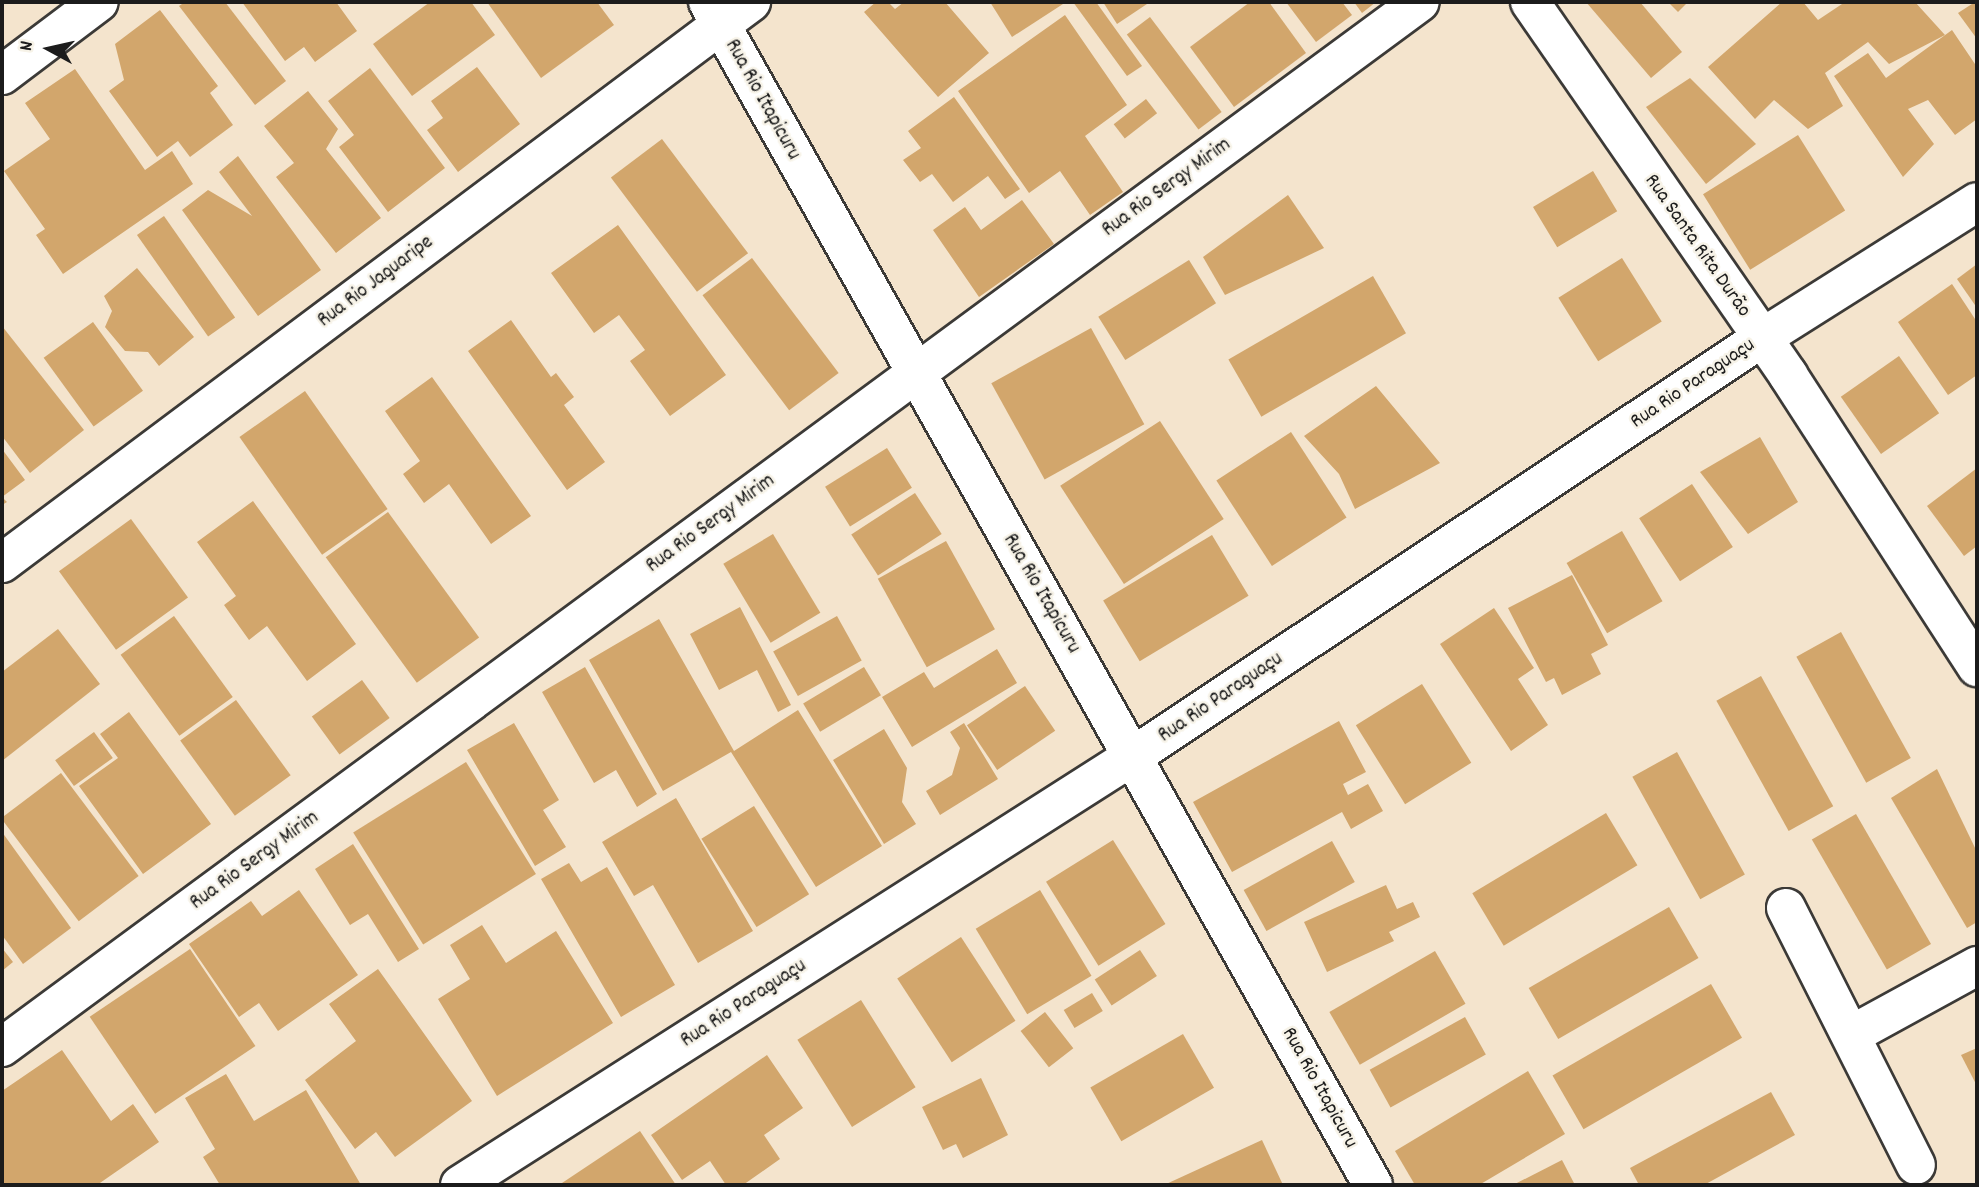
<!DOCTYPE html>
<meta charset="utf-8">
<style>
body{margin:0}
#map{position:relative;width:1979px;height:1187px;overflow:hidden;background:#f4e4cd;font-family:Dekko,sans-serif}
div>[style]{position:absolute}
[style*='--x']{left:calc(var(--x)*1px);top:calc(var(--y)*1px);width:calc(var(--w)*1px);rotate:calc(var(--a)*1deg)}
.building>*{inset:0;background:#d2a66c;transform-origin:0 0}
.roads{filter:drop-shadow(2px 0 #3c3a37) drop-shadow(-2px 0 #3c3a37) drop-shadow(0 2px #3c3a37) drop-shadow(0 -2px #3c3a37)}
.minor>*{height:38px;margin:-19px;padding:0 19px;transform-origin:19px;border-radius:19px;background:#fff}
span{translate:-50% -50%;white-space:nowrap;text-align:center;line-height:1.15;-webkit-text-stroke:5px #f7f3e8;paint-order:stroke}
.street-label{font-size:21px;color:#1c1c1c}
.frame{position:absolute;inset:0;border:4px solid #1c1c1c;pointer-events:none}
.north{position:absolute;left:14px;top:14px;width:70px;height:70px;-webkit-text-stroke:5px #f7f3e8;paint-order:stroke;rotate:278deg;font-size:19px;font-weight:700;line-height:28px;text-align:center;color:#1c1c1c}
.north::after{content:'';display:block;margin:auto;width:24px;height:32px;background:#1c1c1c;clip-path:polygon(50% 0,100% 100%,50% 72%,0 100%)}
</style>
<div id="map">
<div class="building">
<div style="clip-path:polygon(185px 2px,225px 2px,286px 81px,255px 105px,179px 6px)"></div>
<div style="clip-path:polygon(242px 2px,336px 2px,357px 31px,315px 62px,304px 47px,285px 61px)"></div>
<div style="clip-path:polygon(430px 2px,471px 2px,495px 35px,412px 96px,373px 44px)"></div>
<div style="clip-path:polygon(487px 2px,597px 2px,614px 25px,541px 78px)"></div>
<div style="clip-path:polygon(876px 2px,888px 2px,895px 9px,904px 2px,945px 2px,989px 53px,938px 97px,864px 12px)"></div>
<div style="clip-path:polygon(990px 2px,1062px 2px,1063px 4px,1012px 37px)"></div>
<div style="clip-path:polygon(1073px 2px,1096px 2px,1142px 66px,1127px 76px)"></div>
<div style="clip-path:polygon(1103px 2px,1150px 2px,1117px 24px)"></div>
<div style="clip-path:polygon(1250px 2px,1269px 2px,1306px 53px,1234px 107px,1190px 47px)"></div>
<div style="clip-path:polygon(1286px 2px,1342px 2px,1352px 15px,1316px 42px)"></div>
<div style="clip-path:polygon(1354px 2px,1376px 2px,1362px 13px)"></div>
<div style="clip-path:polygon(1586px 2px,1640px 2px,1682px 52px,1651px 78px)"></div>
<div style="clip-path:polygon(1668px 2px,1688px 2px,1678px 12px)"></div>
<div style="clip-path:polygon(1782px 2px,1803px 2px,1818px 20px,1845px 2px,1915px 2px,1945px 35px,1889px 64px,1868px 42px,1825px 73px,1843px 106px,1808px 129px,1774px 100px,1755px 119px,1708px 67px)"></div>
<div style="clip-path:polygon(1975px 2px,1977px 2px,1977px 39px,1958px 13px)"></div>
<div style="clip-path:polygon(160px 10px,218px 86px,210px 93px,233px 125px,190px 157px,178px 141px,157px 157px,109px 91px,124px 80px,115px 44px)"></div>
<div style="clip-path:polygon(1065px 15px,1127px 105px,1085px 136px,1123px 192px,1090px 215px,1060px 171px,1029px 193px,958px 91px)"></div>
<div style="left:1150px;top:17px;width:119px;height:29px;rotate:53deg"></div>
<div style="clip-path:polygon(1952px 30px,1977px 67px,1977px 119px,1955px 135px,1928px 100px,1908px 109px,1934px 144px,1903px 177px,1834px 76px,1868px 53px,1886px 78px)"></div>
<div style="clip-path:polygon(477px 67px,520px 124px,458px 172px,427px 130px,443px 118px,431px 101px)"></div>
<div style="clip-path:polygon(370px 68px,445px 168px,388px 212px,339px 147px,354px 135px,328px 101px)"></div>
<div style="clip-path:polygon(75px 69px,145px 170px,172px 151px,193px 184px,63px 274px,36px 235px,45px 229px,4px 171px,50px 139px,25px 103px)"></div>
<div style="clip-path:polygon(1690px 78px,1756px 144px,1706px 184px,1646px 107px)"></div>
<div style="clip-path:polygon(308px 91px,338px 129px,326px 149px,381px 218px,336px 253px,276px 177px,294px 163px,264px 126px)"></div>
<div style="clip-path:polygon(954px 97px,1020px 189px,1005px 199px,988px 176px,953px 202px,932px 174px,920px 182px,903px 160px,921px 148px,908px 131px)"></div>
<div style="left:1146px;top:99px;width:18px;height:41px;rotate:52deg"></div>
<div style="left:1798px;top:135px;width:89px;height:112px;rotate:58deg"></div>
<div style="left:662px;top:139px;width:143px;height:64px;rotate:53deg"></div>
<div style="clip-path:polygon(238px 156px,321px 270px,258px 316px,182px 210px,208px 190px,252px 216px,219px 172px)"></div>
<div style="left:1593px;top:171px;width:47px;height:70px;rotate:59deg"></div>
<div style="clip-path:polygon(1288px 195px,1324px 248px,1225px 295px,1203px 257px)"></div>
<div style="clip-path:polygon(1022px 200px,1054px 244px,979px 297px,933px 230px,965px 207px,981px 230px)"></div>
<div style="left:164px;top:216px;width:124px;height:33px;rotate:55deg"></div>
<div style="clip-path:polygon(618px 225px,726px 375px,670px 416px,630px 361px,645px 350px,619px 315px,594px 333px,551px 273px)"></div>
<div style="left:752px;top:258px;width:144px;height:62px;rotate:53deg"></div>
<div style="left:1622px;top:258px;width:75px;height:75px;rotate:58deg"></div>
<div style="left:1189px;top:260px;width:51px;height:107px;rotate:58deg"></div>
<div style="clip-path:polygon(1977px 264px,1977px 308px,1957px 279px)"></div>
<div style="clip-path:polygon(137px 268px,194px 337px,159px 366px,148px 352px,125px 351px,105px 327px,112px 311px,104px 296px)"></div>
<div style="left:1373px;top:276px;width:66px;height:167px;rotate:60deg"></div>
<div style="clip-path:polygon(1952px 284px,1977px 322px,1977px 375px,1948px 395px,1898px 322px)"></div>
<div style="clip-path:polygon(511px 320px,551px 377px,556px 373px,574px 397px,564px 405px,605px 462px,567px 490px,468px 351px)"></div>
<div style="left:93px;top:322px;width:85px;height:61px;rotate:54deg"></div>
<div style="clip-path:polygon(2px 326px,84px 430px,30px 473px,2px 436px)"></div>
<div style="left:1091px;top:328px;width:110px;height:114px;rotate:61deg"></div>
<div style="left:1899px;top:356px;width:70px;height:71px;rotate:55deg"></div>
<div style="clip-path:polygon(432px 377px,531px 516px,491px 544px,449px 484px,424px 503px,403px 474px,420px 461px,385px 411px)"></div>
<div style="clip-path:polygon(1376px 386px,1440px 463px,1355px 509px,1339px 474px,1304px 436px)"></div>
<div style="left:305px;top:391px;width:144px;height:80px;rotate:55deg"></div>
<div style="left:1160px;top:421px;width:117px;height:119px;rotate:57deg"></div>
<div style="left:1291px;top:432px;width:102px;height:89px;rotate:57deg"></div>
<div style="clip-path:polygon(1760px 437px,1798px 502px,1748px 534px,1700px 472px)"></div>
<div style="left:887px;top:448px;width:47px;height:73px;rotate:58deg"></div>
<div style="clip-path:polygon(2px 449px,25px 480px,2px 497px,7px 502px,2px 505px)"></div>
<div style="clip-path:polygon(1977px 468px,1977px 546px,1964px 556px,1927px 506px)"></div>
<div style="left:1692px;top:484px;width:75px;height:63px;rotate:57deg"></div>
<div style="left:915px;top:493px;width:49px;height:76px;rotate:57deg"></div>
<div style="clip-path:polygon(253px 501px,356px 644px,307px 681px,267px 626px,249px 640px,224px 605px,236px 596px,197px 542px)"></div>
<div style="left:388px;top:512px;width:155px;height:77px;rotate:54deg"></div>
<div style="left:131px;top:519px;width:97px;height:89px;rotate:54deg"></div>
<div style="left:1622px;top:531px;width:81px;height:64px;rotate:60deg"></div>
<div style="left:773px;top:534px;width:92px;height:58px;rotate:59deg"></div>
<div style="left:1212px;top:535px;width:71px;height:127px;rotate:59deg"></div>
<div style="left:946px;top:541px;width:101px;height:78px;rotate:61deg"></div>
<div style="clip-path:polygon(1572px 575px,1608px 645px,1591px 654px,1601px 674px,1562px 695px,1554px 678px,1546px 682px,1508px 608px)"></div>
<div style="clip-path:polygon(740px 607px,791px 705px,778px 712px,757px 670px,719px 690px,690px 634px)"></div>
<div style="clip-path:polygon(1494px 608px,1534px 668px,1518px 679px,1548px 725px,1511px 751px,1440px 644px)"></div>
<div style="left:174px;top:616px;width:100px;height:66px;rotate:54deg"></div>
<div style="left:837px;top:616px;width:51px;height:73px;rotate:61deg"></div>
<div style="clip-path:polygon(659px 619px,734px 751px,798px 710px,882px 846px,816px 887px,731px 752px,663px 791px,589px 660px)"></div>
<div style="clip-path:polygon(58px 629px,100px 684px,2px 761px,2px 672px)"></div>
<div style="left:1841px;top:632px;width:144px;height:51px;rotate:61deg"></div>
<div style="clip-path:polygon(997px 649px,1017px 683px,912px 747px,882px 697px,924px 672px,934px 688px)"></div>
<div style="clip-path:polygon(585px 667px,657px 794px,637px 807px,616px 770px,594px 783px,542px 692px)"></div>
<div style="left:864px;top:667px;width:33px;height:71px;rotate:59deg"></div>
<div style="left:1761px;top:676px;width:149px;height:51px;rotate:61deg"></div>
<div style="left:362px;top:680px;width:47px;height:62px;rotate:54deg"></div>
<div style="left:1422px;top:684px;width:93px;height:78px;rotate:58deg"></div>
<div style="left:1025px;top:686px;width:54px;height:70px;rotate:56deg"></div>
<div style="left:236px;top:700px;width:93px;height:69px;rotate:54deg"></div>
<div style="clip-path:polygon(129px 712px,211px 824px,143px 874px,79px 786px,118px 758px,100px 734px)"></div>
<div style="clip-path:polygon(1339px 721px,1366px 772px,1343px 784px,1348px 795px,1368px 784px,1383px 811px,1351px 829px,1342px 812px,1232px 872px,1193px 802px)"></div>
<div style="clip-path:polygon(514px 723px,559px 800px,543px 810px,566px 847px,535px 866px,467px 750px)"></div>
<div style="clip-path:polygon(964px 723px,998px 779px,940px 815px,926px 791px,952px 775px,960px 748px,950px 732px)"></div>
<div style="clip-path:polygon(884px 729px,907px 768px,902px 802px,916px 824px,884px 844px,833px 760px)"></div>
<div style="left:94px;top:732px;width:32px;height:48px;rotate:54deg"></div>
<div style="left:1677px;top:752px;width:140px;height:51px;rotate:61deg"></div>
<div style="left:466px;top:762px;width:132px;height:133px;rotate:58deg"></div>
<div style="clip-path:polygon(1937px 769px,1977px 852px,1977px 922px,1967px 928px,1891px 798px)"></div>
<div style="left:61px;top:773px;width:129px;height:75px;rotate:53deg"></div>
<div style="clip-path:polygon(676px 798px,753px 931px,698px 963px,653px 885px,634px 896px,602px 842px)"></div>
<div style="left:754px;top:806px;width:104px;height:62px;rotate:58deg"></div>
<div style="left:1606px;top:813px;width:61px;height:156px;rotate:59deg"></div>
<div style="left:1856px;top:814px;width:150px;height:51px;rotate:60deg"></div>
<div style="clip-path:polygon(2px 832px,71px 928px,23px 964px,2px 935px)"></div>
<div style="left:1113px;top:840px;width:99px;height:79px;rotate:58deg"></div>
<div style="left:1332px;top:841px;width:47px;height:101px;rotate:61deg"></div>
<div style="clip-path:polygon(353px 844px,419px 949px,398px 962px,368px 914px,350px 925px,315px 869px)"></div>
<div style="clip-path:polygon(569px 863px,581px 882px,607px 867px,675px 985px,621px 1017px,541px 879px)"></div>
<div style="clip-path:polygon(1386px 885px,1397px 909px,1413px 902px,1420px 917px,1389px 932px,1394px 941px,1327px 972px,1304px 922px)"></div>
<div style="clip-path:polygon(299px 890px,358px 975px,278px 1031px,259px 1003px,239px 1017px,189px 944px,251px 901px,262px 916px)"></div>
<div style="left:1040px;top:890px;width:100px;height:75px;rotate:59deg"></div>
<div style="left:1669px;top:907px;width:59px;height:162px;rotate:60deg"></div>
<div style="clip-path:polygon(482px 925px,506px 963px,556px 931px,613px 1023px,497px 1096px,438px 999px,470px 979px,450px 945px)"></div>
<div style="left:961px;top:937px;width:100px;height:76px;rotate:57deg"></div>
<div style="clip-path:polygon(2px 948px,13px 962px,2px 971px)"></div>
<div style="left:190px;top:949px;width:117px;height:121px;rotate:56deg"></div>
<div style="left:1140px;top:950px;width:31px;height:54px;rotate:57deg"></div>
<div style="left:1435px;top:951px;width:61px;height:122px;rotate:60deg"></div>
<div style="clip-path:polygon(378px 969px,472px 1101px,395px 1157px,376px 1132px,355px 1149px,305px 1080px,356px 1041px,329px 1004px)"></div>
<div style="left:1711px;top:984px;width:62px;height:183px;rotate:60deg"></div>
<div style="left:1092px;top:993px;width:21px;height:33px;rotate:59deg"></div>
<div style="left:861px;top:1000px;width:103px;height:75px;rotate:58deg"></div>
<div style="left:1045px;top:1012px;width:46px;height:31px;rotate:52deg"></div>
<div style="left:1465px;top:1017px;width:43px;height:109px;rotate:61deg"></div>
<div style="left:1183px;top:1034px;width:62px;height:107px;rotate:60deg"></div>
<div style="clip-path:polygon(1977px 1048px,1977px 1086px,1961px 1055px)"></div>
<div style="clip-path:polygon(62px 1050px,111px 1121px,133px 1104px,159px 1142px,97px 1185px,2px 1185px,2px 1091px)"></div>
<div style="clip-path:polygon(767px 1055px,803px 1108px,764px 1135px,780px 1159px,743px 1185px,726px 1185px,710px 1161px,682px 1180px,651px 1135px)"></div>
<div style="clip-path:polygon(1528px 1071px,1565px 1134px,1479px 1185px,1415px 1185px,1395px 1151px)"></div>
<div style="clip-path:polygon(226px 1074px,254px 1121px,306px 1090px,361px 1185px,220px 1185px,203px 1157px,215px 1149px,185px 1098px)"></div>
<div style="clip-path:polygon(981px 1078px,1008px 1135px,963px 1158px,956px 1144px,943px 1150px,922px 1107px)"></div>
<div style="clip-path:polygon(1771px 1092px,1795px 1135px,1704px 1185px,1639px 1185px,1630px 1168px)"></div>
<div style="clip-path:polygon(640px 1131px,676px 1185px,559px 1185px)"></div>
<div style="clip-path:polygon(1262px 1140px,1283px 1185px,1164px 1185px)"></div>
<div style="clip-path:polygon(1562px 1160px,1575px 1185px,1513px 1185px)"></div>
</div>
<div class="roads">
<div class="minor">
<div style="--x:708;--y:2;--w:1357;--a:60.66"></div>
<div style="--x:1530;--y:2;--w:454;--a:55.3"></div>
<div style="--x:1788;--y:375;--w:348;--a:57.1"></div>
<div style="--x:2;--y:75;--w:121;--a:-37"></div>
<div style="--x:2;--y:563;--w:936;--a:-36.83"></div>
<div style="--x:1786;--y:908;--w:288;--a:63.2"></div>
<div style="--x:1851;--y:1035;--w:144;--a:-28.7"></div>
<div style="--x:2;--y:1047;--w:1761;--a:-36.39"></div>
<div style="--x:460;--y:1185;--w:798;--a:-32.52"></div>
<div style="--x:1133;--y:756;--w:755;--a:-33.61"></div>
<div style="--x:1762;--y:338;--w:254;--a:-32.3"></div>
</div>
</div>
<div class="street-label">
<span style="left:762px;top:100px;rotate:61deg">Rua Rio Itapicuru</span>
<span style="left:1167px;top:188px;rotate:-36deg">Rua Rio Sergy Mirim</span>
<span style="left:1697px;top:246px;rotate:55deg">Rua Santa Rita Durão</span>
<span style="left:376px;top:282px;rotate:-37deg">Rua Rio Jaguaripe</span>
<span style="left:1693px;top:384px;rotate:-34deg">Rua Rio Paraguaçu</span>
<span style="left:711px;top:524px;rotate:-36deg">Rua Rio Sergy Mirim</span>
<span style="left:1041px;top:594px;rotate:60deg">Rua Rio Itapicuru</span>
<span style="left:1221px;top:698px;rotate:-34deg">Rua Rio Paraguaçu</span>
<span style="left:255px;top:861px;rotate:-36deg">Rua Rio Sergy Mirim</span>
<span style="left:744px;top:1004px;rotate:-33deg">Rua Rio Paraguaçu</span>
<span style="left:1319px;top:1088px;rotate:61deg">Rua Rio Itapicuru</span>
</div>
<div class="frame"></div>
<div class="north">N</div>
</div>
